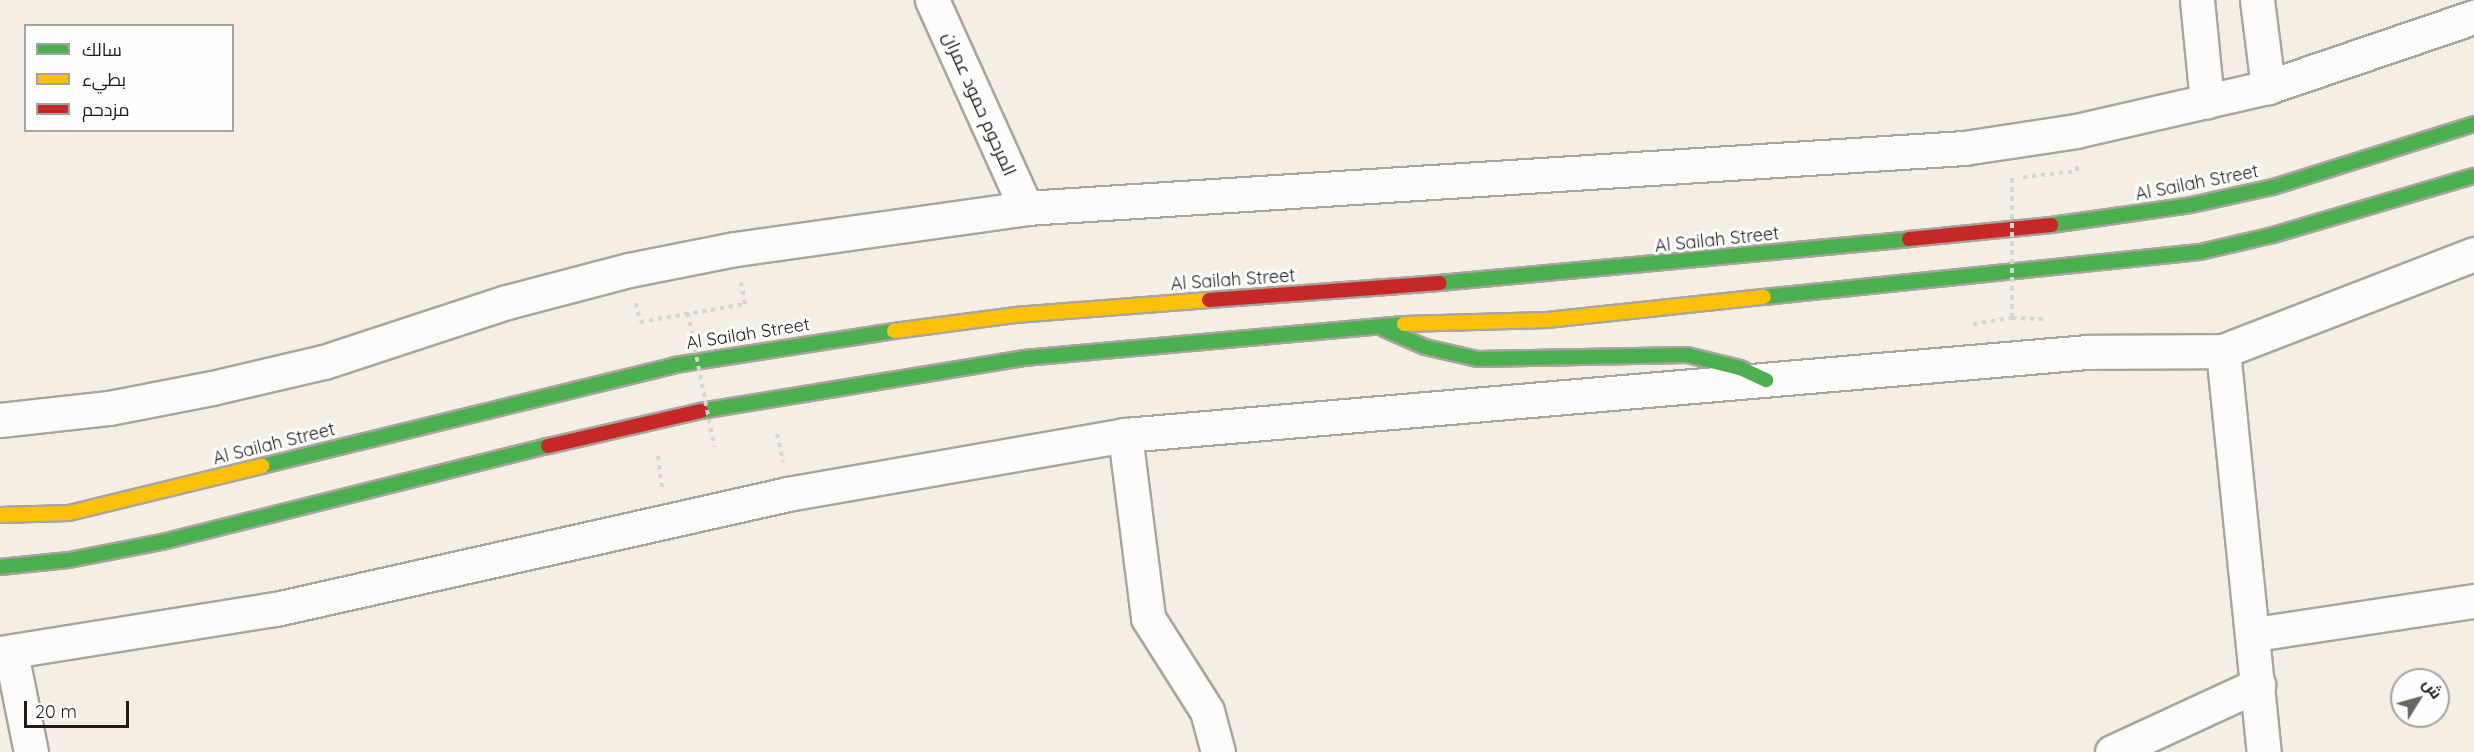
<!DOCTYPE html>
<meta charset="utf-8">
<style>
body{margin:0}
#map{position:relative;width:2474px;height:752px;overflow:hidden;background:#f4eee5;font-family:Quicksand,Cairo,sans-serif}
div>[style]{position:absolute}
[style*='--x']{left:calc(var(--x)*1px);top:calc(var(--y)*1px);width:calc(var(--w)*1px);rotate:calc(var(--a)*1deg)}
.path>*{height:4px;margin-top:-2px;transform-origin:0;background:repeating-linear-gradient(90deg,#d7d5d3 0 4.5px,transparent 0 9px)}
.roads{filter:drop-shadow(2px 0 #a9a59e) drop-shadow(-2px 0 #a9a59e) drop-shadow(0 2px #a9a59e) drop-shadow(0 -2px #a9a59e)}
.street>*{height:33px;margin:-16.5px;padding:0 16.5px;transform-origin:16.5px;border-radius:16.5px;background:#fdfcfb}
.fast>*{height:14px;margin:-7px;padding:0 7px;transform-origin:7px;border-radius:7px;background:#4caf50}
.slow>*{height:14px;margin:-7px;padding:0 7px;transform-origin:7px;border-radius:7px;background:#ffc107}
.jam>*{height:14px;margin:-7px;padding:0 7px;transform-origin:7px;border-radius:7px;background:#c62828}
.path-bridge>*{height:4px;margin-top:-2px;transform-origin:0;background:repeating-linear-gradient(90deg,#d7d5d3 0 4.5px,transparent 0 9px)}
span{translate:-50% -50%;white-space:nowrap;text-align:center;line-height:1.15;-webkit-text-stroke:6px #fefefe;paint-order:stroke}
.street-label{font-size:18px;color:#1f1b15}
.legend{position:absolute;left:24px;top:24px;width:210px;height:108px;box-sizing:border-box;background:#fefefe;border:2px solid #a5a3a1;margin:0;padding:8px 10px;list-style:none;font-size:18px;color:#1f1b15}
.legend li{display:flex;align-items:center;gap:12px;height:30px}
.legend b{width:30px;border:2px solid #a5a3a1}
.north{position:absolute;left:2390px;top:668px;width:60px;height:60px;box-sizing:border-box;background:#fefefe;border:2px solid #a5a3a1;border-radius:50%;rotate:53deg;font-size:16px;font-weight:700;line-height:24px;text-align:center;color:#1f1b15}
.north::after{content:'';display:block;margin:auto;width:21px;height:27px;background:#6a655e;clip-path:polygon(50% 0,100% 100%,50% 72%,0 100%)}
.scale{position:absolute;left:24px;top:701px;width:105px;height:27px;box-sizing:border-box;border:3px solid #1f1b15;border-top:0;padding-left:8px;font-size:18px;line-height:21px;white-space:nowrap;color:#1f1b15;-webkit-text-stroke:4px #fefefe;paint-order:stroke}
</style>
<div id="map">
<div class="path">
<div style="--x:2023;--y:177;--w:54;--a:-6.3"></div>
<div style="--x:2077;--y:171;--w:7;--a:-90"></div>
<div style="--x:636;--y:303;--w:19;--a:78"></div>
<div style="--x:640;--y:322;--w:107;--a:-9.7"></div>
<div style="--x:745;--y:304;--w:22;--a:-100"></div>
<div style="--x:1973;--y:324;--w:39;--a:-9"></div>
<div style="--x:2012;--y:318;--w:31;--a:2"></div>
<div style="--x:777;--y:434;--w:29;--a:78"></div>
<div style="--x:658;--y:456;--w:33;--a:83"></div>
</div>
<div class="roads">
<div class="street">
<div style="--x:932;--y:0;--w:228;--a:65.7"></div>
<div style="--x:2197;--y:0;--w:102;--a:84.4"></div>
<div style="--x:2257;--y:0;--w:88;--a:82.8"></div>
<div style="--x:2223;--y:351;--w:403;--a:84.2"></div>
<div style="--x:0;--y:420;--w:110;--a:-6.3"></div>
<div style="--x:109;--y:408;--w:105;--a:-11"></div>
<div style="--x:212;--y:388;--w:115;--a:-13.1"></div>
<div style="--x:324;--y:362;--w:193;--a:-18.2"></div>
<div style="--x:507;--y:302;--w:126;--a:-14.7"></div>
<div style="--x:629;--y:270;--w:108;--a:-11.2"></div>
<div style="--x:735;--y:249;--w:294;--a:-8"></div>
<div style="--x:1026;--y:208;--w:940;--a:-3.66"></div>
<div style="--x:1964;--y:148;--w:113;--a:-8.6"></div>
<div style="--x:2076;--y:131;--w:197;--a:-12.9"></div>
<div style="--x:2268;--y:87;--w:218;--a:-18.8"></div>
<div style="--x:1125;--y:435;--w:184;--a:82.8"></div>
<div style="--x:1148;--y:618;--w:110;--a:57.6"></div>
<div style="--x:1207;--y:711;--w:42;--a:75"></div>
<div style="--x:2255;--y:634;--w:221;--a:-8.6"></div>
<div style="--x:0;--y:653;--w:279;--a:-9.1"></div>
<div style="--x:276;--y:609;--w:525;--a:-12.66"></div>
<div style="--x:788;--y:494;--w:342;--a:-9.9"></div>
<div style="--x:1125;--y:435;--w:967;--a:-4.93"></div>
<div style="--x:2088;--y:352;--w:135;--a:-0.4"></div>
<div style="--x:2223;--y:351;--w:269;--a:-21.1"></div>
<div style="--x:11;--y:653;--w:101;--a:78.6"></div>
<div style="--x:2112;--y:752;--w:161;--a:-24.7"></div>
</div>
<div class="fast">
<div style="--x:2051;--y:225;--w:141;--a:-8.1"></div>
<div style="--x:2191;--y:205;--w:84;--a:-12.4"></div>
<div style="--x:2273;--y:187;--w:211;--a:-17.4"></div>
<div style="--x:1439;--y:283;--w:472;--a:-5.3"></div>
<div style="--x:1764;--y:297;--w:438;--a:-5.9"></div>
<div style="--x:2200;--y:252;--w:75;--a:-13.1"></div>
<div style="--x:2273;--y:235;--w:209;--a:-16.4"></div>
<div style="--x:1384;--y:329;--w:45;--a:23.7"></div>
<div style="--x:1425;--y:347;--w:54;--a:12.8"></div>
<div style="--x:1478;--y:359;--w:209;--a:-1.1"></div>
<div style="--x:1687;--y:355;--w:55;--a:13.8"></div>
<div style="--x:1740;--y:368;--w:29;--a:25"></div>
<div style="--x:701;--y:411;--w:327;--a:-9.3"></div>
<div style="--x:1024;--y:358;--w:382;--a:-5.1"></div>
<div style="--x:262;--y:466;--w:425;--a:-13.7"></div>
<div style="--x:675;--y:365;--w:222;--a:-8.8"></div>
<div style="--x:0;--y:567;--w:69;--a:-5.8"></div>
<div style="--x:69;--y:560;--w:95;--a:-11"></div>
<div style="--x:162;--y:542;--w:398;--a:-14"></div>
</div>
<div class="slow">
<div style="--x:1404;--y:324;--w:143;--a:-1.6"></div>
<div style="--x:1547;--y:320;--w:218;--a:-6.1"></div>
<div style="--x:894;--y:331;--w:122;--a:-7.5"></div>
<div style="--x:1015;--y:315;--w:195;--a:-4.4"></div>
<div style="--x:0;--y:515;--w:69;--a:-1.7"></div>
<div style="--x:69;--y:513;--w:199;--a:-13.7"></div>
</div>
<div class="jam">
<div style="--x:1909;--y:239;--w:143;--a:-5.6"></div>
<div style="--x:1209;--y:300;--w:231;--a:-4.2"></div>
<div style="--x:548;--y:446;--w:157;--a:-12.9"></div>
</div>
</div>
<div class="path-bridge">
<div style="--x:688;--y:313;--w:136;--a:78.9"></div>
<div style="--x:2012;--y:318;--w:140;--a:-90"></div>
</div>
<div class="street-label">
<span style="left:979px;top:104px;rotate:66deg">المرحوم حمود عمران</span>
<span style="left:2197px;top:183px;rotate:-11deg">Al Sailah Street</span>
<span style="left:1717px;top:240px;rotate:-6deg">Al Sailah Street</span>
<span style="left:1233px;top:280px;rotate:-4deg">Al Sailah Street</span>
<span style="left:748px;top:334px;rotate:-9deg">Al Sailah Street</span>
<span style="left:274px;top:444px;rotate:-14deg">Al Sailah Street</span>
</div>
<ul class="legend">
<li><b style="height:8px;background:#4caf50"></b>سالك</li>
<li><b style="height:8px;background:#ffc107"></b>بطيء</li>
<li><b style="height:8px;background:#c62828"></b>مزدحم</li>
</ul>
<div class="north">ش</div>
<div class="scale">20 m</div>
</div>
